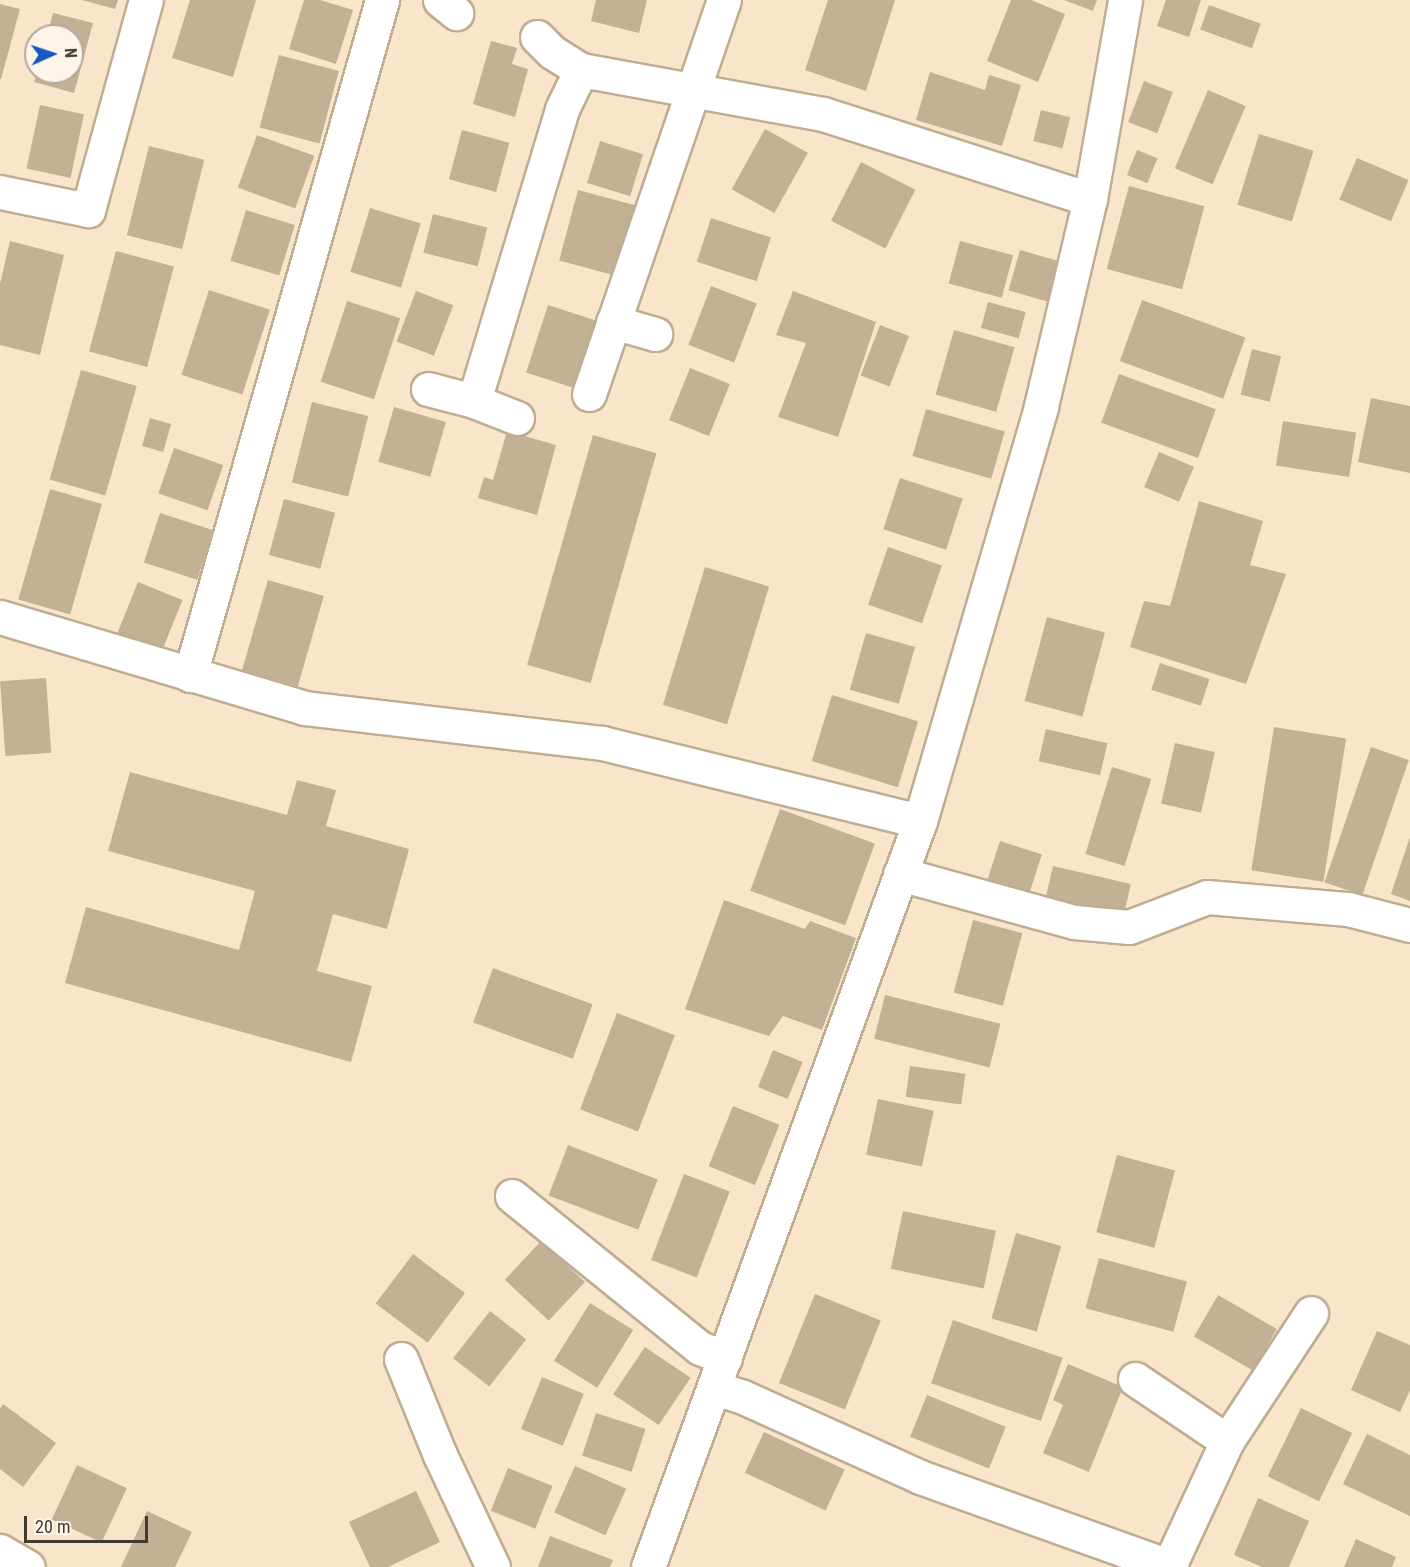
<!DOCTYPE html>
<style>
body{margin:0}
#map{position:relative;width:1410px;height:1567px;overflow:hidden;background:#f9e6ca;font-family:"Roboto Condensed",sans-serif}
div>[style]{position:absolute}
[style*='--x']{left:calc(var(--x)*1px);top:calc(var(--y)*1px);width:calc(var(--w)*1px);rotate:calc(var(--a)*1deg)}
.building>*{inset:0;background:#c2b195;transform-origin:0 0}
.roads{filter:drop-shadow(2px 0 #bfad92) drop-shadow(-2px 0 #bfad92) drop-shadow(0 2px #bfad92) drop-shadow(0 -2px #bfad92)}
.street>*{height:33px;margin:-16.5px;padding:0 16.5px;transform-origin:16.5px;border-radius:16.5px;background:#fff}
span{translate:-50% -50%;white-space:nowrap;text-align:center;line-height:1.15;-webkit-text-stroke:4.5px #fdf5ea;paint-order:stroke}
.north{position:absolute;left:24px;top:24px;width:60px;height:60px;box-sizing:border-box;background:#fdf5ea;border:2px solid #b2aa9f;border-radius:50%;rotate:87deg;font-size:16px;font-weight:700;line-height:24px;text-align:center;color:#413a2f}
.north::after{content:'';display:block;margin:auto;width:21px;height:27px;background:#1758c3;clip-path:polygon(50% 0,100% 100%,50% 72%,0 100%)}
.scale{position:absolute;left:24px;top:1516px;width:124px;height:27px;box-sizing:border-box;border:3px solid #413a2f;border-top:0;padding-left:8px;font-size:18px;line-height:21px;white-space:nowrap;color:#413a2f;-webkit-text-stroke:4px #fdf5ea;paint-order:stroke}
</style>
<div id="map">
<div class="building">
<div style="clip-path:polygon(82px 0,118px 0,115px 9px)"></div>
<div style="clip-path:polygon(190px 0,256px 0,233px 77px,172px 58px)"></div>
<div style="clip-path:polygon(304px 0,320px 0,353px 10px,336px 64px,289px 49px)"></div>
<div style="clip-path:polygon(596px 0,647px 0,639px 33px,591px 21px)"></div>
<div style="clip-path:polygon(828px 0,895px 0,866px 91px,805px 70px)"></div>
<div style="clip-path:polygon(1011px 0,1031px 0,1065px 14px,1038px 82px,987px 61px)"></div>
<div style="clip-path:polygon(1064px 0,1097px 0,1093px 11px)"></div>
<div style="clip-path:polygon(1166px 0,1201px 0,1189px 37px,1157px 26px)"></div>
<div style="clip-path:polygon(0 4px,20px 9px,1px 79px,0 79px)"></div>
<div style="left:1209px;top:5px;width:55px;height:26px;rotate:20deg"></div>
<div style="clip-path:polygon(53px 13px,93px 23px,74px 93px,34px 82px,37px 72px,72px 72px,72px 36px,47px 36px)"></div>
<div style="clip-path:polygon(491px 41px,517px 48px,512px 64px,528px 69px,515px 117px,473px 104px)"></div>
<div style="left:279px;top:55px;width:62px;height:75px;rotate:15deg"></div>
<div style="clip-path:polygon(930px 72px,985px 90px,989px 75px,1021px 85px,1002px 146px,916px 120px)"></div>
<div style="left:1144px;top:81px;width:31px;height:44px;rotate:21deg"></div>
<div style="left:1208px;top:90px;width:41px;height:85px;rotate:23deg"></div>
<div style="left:40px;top:105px;width:45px;height:65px;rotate:12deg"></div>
<div style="left:1041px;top:110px;width:30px;height:32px;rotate:14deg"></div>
<div style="left:765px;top:129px;width:49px;height:69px;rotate:29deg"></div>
<div style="left:462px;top:130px;width:49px;height:51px;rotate:15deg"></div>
<div style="left:1259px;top:134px;width:57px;height:74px;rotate:17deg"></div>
<div style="left:257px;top:135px;width:61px;height:56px;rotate:20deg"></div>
<div style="left:600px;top:141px;width:45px;height:44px;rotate:17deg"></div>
<div style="left:149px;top:146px;width:57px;height:92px;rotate:14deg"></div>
<div style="left:1137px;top:150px;width:22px;height:27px;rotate:22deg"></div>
<div style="left:1357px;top:158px;width:56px;height:45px;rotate:23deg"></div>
<div style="left:861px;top:162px;width:61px;height:66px;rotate:27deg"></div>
<div style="left:1129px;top:186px;width:78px;height:86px;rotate:15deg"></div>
<div style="left:578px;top:190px;width:60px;height:73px;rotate:15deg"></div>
<div style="left:370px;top:208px;width:53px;height:67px;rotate:17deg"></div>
<div style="left:246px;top:210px;width:51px;height:53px;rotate:17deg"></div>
<div style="left:433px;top:214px;width:56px;height:40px;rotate:14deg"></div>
<div style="left:711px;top:218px;width:63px;height:46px;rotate:18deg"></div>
<div style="clip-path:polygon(10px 241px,64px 255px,40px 355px,0 345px,0 284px)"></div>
<div style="left:960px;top:241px;width:55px;height:44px;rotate:15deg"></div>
<div style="left:1020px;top:250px;width:43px;height:42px;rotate:16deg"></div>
<div style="left:116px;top:251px;width:60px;height:104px;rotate:15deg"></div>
<div style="left:711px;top:286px;width:49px;height:63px;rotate:21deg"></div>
<div style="left:209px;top:290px;width:64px;height:89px;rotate:18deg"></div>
<div style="left:416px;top:291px;width:40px;height:54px;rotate:21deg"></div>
<div style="clip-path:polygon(793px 291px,876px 322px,838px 437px,778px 417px,806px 343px,776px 335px)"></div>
<div style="left:1142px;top:300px;width:110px;height:65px;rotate:20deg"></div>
<div style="left:347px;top:301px;width:56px;height:85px;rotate:18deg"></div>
<div style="left:988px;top:302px;width:39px;height:27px;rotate:15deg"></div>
<div style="left:548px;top:305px;width:52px;height:71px;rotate:18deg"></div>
<div style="left:880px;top:325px;width:31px;height:54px;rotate:21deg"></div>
<div style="left:954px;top:330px;width:63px;height:67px;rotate:16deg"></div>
<div style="left:1252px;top:349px;width:30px;height:47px;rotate:14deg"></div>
<div style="left:690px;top:368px;width:43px;height:56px;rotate:22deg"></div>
<div style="left:81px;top:370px;width:58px;height:114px;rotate:16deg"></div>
<div style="left:1119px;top:374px;width:103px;height:52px;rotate:20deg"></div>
<div style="clip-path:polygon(1371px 398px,1410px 406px,1410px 473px,1358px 462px)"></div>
<div style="left:312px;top:402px;width:58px;height:83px;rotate:14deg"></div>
<div style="left:394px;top:407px;width:54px;height:57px;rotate:16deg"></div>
<div style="left:926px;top:409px;width:82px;height:49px;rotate:16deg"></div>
<div style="left:150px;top:418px;width:22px;height:29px;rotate:16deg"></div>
<div style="left:1283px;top:421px;width:74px;height:45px;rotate:9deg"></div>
<div style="clip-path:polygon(507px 431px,556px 445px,537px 515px,478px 498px,484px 477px,493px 480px)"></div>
<div style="left:593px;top:435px;width:66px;height:239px;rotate:16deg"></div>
<div style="left:174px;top:448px;width:52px;height:48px;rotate:19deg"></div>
<div style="left:1159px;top:452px;width:38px;height:38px;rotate:23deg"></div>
<div style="left:900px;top:478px;width:66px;height:54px;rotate:18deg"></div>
<div style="left:50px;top:489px;width:54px;height:115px;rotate:16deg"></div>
<div style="left:284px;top:499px;width:53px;height:58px;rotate:15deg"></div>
<div style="clip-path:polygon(1199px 501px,1263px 521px,1250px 565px,1286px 574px,1246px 684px,1130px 647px,1144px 601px,1170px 606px)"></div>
<div style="left:160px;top:513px;width:56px;height:52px;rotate:18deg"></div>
<div style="left:888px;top:547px;width:57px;height:61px;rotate:19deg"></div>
<div style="left:705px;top:567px;width:67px;height:144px;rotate:17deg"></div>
<div style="left:268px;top:580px;width:58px;height:94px;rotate:16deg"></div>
<div style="left:138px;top:582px;width:48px;height:56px;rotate:22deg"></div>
<div style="left:1047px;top:617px;width:60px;height:87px;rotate:15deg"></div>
<div style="left:866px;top:633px;width:51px;height:59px;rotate:16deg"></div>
<div style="left:1160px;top:663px;width:52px;height:28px;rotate:18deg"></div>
<div style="left:46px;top:678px;width:75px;height:46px;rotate:86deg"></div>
<div style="left:832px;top:695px;width:90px;height:69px;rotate:17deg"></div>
<div style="left:1274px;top:727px;width:73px;height:145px;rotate:9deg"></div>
<div style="left:1046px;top:729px;width:63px;height:33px;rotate:13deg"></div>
<div style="left:1175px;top:743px;width:41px;height:62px;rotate:13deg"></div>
<div style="left:1371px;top:747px;width:40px;height:143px;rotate:19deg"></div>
<div style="left:1112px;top:767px;width:41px;height:91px;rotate:17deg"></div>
<div style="clip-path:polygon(130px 772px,287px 815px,297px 780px,336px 790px,326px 826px,409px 849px,387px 929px,333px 914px,317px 971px,372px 986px,351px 1062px,65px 983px,86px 907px,239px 950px,255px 891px,108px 851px)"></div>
<div style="left:780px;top:809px;width:101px;height:87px;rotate:20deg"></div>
<div style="clip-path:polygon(1410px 837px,1410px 901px,1391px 894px)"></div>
<div style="left:1000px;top:841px;width:44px;height:52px;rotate:18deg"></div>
<div style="left:1053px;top:866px;width:80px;height:37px;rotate:13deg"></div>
<div style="clip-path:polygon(724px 900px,805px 929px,810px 921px,856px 938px,822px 1030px,783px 1016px,769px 1036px,685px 1009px)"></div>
<div style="left:973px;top:920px;width:51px;height:75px;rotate:15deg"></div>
<div style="left:493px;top:968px;width:106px;height:58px;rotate:20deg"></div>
<div style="left:885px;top:995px;width:119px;height:45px;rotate:14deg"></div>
<div style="left:617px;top:1013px;width:62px;height:103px;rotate:21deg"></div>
<div style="left:773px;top:1050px;width:32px;height:40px;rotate:22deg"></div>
<div style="left:910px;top:1066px;width:56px;height:31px;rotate:8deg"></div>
<div style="left:878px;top:1099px;width:57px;height:57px;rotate:12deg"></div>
<div style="left:733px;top:1106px;width:50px;height:65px;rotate:22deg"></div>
<div style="left:568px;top:1145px;width:96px;height:54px;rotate:21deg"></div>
<div style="left:1117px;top:1155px;width:60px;height:80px;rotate:15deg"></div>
<div style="left:684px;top:1174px;width:49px;height:92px;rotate:21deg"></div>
<div style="left:903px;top:1211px;width:95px;height:59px;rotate:12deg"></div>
<div style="left:1016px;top:1233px;width:47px;height:89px;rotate:16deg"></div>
<div style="left:541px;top:1241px;width:60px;height:53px;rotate:43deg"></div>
<div style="left:413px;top:1254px;width:65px;height:62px;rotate:37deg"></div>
<div style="left:1099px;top:1258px;width:91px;height:52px;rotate:15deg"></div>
<div style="left:815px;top:1294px;width:71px;height:96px;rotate:22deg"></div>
<div style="left:1218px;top:1295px;width:68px;height:48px;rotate:30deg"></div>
<div style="left:590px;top:1303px;width:51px;height:68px;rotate:32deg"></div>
<div style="left:490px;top:1311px;width:46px;height:60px;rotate:38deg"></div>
<div style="left:953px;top:1320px;width:116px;height:67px;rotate:19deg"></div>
<div style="clip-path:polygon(1377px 1331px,1410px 1345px,1410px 1390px,1400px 1412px,1351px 1390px)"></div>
<div style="left:645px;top:1347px;width:55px;height:57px;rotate:34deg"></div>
<div style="clip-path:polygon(1068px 1364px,1123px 1387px,1089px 1472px,1043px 1453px,1063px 1405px,1053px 1400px)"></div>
<div style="left:542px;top:1377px;width:45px;height:56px;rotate:22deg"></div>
<div style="left:927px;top:1395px;width:85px;height:45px;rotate:22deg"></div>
<div style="clip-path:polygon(3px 1404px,56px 1443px,23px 1487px,0 1469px,0 1409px)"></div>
<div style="left:1301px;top:1408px;width:57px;height:76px;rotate:26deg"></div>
<div style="left:596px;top:1413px;width:52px;height:45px;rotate:18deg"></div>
<div style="left:764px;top:1432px;width:89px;height:45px;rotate:25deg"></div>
<div style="clip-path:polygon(1367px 1434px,1410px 1455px,1410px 1516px,1343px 1484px)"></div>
<div style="left:77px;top:1465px;width:55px;height:60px;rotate:25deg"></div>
<div style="left:575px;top:1466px;width:56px;height:51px;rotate:24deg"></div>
<div style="left:508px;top:1468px;width:48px;height:46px;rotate:22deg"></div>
<div style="clip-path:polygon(416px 1491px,440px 1542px,388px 1567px,370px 1567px,349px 1522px)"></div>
<div style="clip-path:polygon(1258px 1498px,1309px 1521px,1289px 1567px,1262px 1567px,1234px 1555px)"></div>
<div style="clip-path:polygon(147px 1511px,192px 1532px,175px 1567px,121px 1567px)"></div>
<div style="clip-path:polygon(550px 1536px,613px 1560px,610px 1567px,538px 1567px)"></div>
<div style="clip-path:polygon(1356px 1539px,1396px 1557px,1392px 1567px,1344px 1567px)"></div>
</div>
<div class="roads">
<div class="street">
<div style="--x:440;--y:0;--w:21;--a:39"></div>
<div style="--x:537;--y:37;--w:21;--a:45"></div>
<div style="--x:552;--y:52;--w:34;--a:32"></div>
<div style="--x:581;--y:70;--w:246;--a:10.3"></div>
<div style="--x:823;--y:114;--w:280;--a:17.7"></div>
<div style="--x:0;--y:192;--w:90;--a:11.6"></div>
<div style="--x:88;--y:210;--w:218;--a:-74.6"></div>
<div style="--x:613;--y:322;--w:44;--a:15.9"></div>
<div style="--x:428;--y:389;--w:48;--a:14.6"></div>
<div style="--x:589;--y:394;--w:416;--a:-71.1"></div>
<div style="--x:517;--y:418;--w:46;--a:-158.4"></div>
<div style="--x:474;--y:401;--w:305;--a:-73.2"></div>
<div style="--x:562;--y:109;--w:43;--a:-64"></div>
<div style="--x:0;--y:617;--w:318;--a:16.6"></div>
<div style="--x:305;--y:708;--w:299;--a:6.7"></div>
<div style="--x:602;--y:743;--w:327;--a:13.8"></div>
<div style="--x:190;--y:675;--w:702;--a:-74.12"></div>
<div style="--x:900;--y:874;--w:180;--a:15.4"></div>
<div style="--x:1074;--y:922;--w:55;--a:5.2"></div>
<div style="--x:1129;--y:927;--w:84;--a:-21"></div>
<div style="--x:1207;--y:897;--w:142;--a:4.9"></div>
<div style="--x:1348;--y:909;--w:64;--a:14.5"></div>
<div style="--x:512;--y:1196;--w:242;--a:39"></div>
<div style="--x:700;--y:1348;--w:27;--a:22"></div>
<div style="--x:401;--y:1359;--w:104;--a:67.9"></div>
<div style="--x:440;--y:1455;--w:124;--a:64.7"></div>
<div style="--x:1135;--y:1379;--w:111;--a:34"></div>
<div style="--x:714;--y:1388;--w:30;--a:17"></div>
<div style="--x:743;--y:1397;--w:194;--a:24.3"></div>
<div style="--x:920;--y:1477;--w:267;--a:19.7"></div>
<div style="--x:0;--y:1551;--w:32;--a:30"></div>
<div style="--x:1169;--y:1566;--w:138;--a:-65.1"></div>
<div style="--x:1227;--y:1441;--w:153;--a:-56.7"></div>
<div style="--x:648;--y:1567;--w:794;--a:-69.97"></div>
<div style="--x:920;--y:821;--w:432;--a:-73.7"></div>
<div style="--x:1041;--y:406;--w:213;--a:-76.7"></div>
<div style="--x:1090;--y:199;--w:202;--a:-80"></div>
</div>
</div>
<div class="north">N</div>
<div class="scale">20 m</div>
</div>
